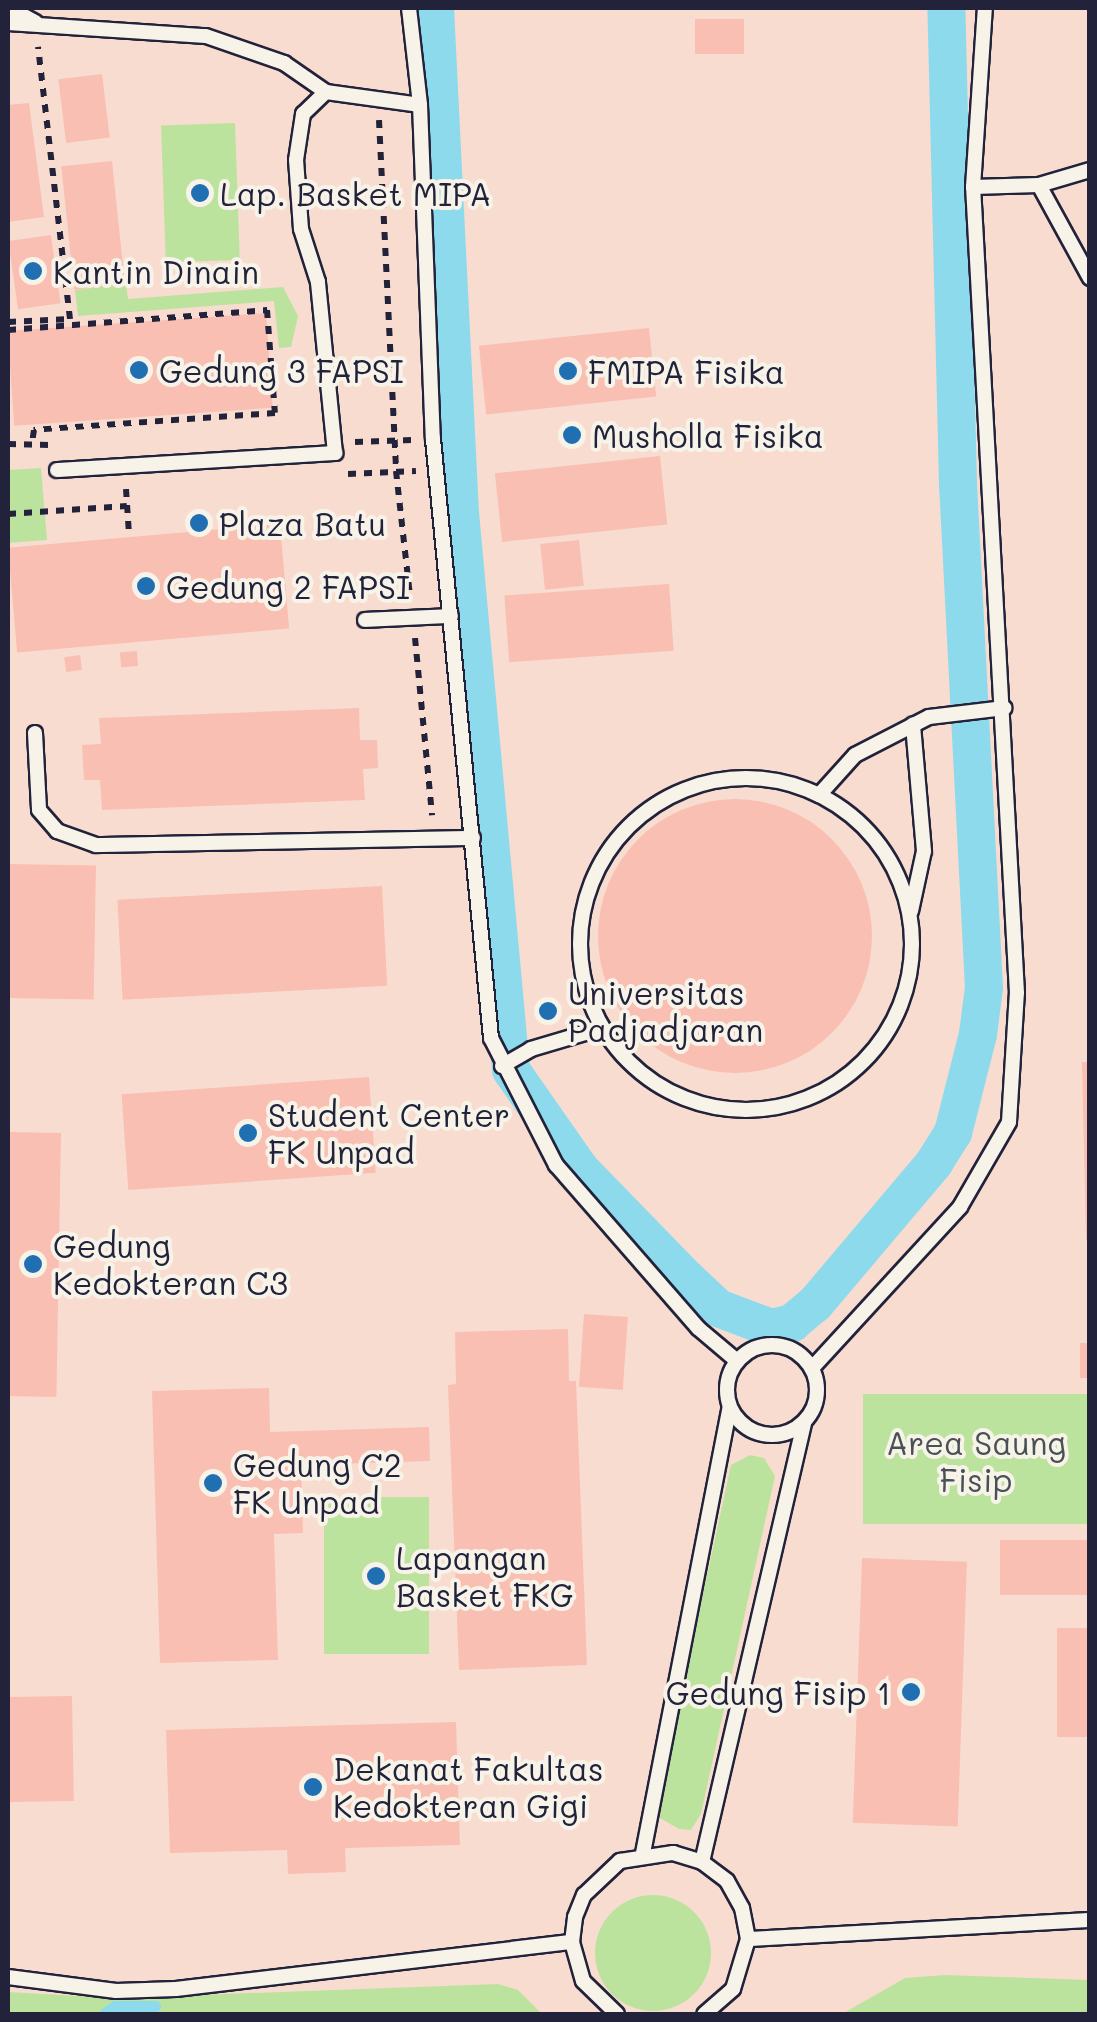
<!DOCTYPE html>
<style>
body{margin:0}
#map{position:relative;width:1097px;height:2022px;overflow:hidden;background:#f8e9dd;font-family:Mali,sans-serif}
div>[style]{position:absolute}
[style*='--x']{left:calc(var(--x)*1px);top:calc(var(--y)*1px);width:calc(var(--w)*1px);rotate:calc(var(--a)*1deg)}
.built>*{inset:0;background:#f9dcd0;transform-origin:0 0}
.green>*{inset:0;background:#bce39e;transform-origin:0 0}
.round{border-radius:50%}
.stream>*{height:11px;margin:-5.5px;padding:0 5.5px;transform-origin:5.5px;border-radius:5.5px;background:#8ddaec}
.canal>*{height:38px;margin:-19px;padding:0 19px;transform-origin:19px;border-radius:19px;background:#8ddaec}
.building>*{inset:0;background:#fabfb3;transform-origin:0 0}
.path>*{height:6px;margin-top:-3px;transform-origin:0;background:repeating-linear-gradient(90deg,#22223b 0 8px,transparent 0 16px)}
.roads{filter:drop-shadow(2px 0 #22223b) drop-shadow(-2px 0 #22223b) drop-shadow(0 2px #22223b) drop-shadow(0 -2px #22223b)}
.lane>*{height:14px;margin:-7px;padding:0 7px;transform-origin:7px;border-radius:7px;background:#f7f3e8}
.lane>.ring{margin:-7px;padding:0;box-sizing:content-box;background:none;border:14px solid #f7f3e8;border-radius:50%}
.dots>*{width:28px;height:28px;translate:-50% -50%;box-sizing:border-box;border:5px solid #f7f3e8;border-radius:50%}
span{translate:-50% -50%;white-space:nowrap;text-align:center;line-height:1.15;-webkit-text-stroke:8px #f7f3e8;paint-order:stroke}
.poi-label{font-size:32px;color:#22223b}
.left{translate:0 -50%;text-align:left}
.right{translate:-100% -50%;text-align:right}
.park-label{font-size:32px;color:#485254}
.frame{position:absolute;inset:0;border:10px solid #22223b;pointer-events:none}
</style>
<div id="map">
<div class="built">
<div style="left:8px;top:8px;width:1081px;height:2006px"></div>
</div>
<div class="green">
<div style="left:235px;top:123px;width:137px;height:74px;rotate:88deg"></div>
<div style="clip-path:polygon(126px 284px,128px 299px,283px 287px,298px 316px,291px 347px,279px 348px,274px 301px,78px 316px,75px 290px)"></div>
<div style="clip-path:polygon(41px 468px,47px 540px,8px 543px,8px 470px)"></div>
<div style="left:1089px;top:1394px;width:130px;height:226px;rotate:90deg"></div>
<div style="clip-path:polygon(750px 1455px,764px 1458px,775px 1476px,701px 1814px,691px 1830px,679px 1829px,658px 1817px,659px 1798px,731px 1465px)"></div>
<div style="left:324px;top:1497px;width:105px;height:157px"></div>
<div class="round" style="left:595px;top:1895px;width:116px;height:116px"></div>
<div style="clip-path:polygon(945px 1975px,1089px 1980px,1089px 2014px,842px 2014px,905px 1978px)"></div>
<div style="clip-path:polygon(498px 1984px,518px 1990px,542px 2014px,8px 2014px,8px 1992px,115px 1998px)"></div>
</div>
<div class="stream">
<div style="--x:104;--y:2014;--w:14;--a:-36"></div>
<div style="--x:115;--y:2006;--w:40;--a:0"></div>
</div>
<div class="canal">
<div style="--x:435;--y:8;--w:506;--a:87.17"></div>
<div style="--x:460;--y:513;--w:559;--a:84.77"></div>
<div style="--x:511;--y:1070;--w:121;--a:55.1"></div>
<div style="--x:580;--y:1169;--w:145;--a:45.8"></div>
<div style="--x:681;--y:1273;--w:51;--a:43.4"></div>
<div style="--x:718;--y:1308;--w:57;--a:20.7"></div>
<div style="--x:771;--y:1328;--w:22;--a:-13"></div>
<div style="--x:792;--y:1323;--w:30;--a:-40"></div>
<div style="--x:815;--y:1304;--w:185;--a:-49.8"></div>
<div style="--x:934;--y:1163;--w:36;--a:-58"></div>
<div style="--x:953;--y:1133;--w:102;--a:-75.8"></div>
<div style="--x:978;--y:1034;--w:46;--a:-82.6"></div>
<div style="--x:984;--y:988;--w:505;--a:-92.95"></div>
<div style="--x:958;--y:484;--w:476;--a:-91.4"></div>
</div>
<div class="building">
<div style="left:695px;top:19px;width:49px;height:35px"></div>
<div style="left:102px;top:74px;width:64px;height:44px;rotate:83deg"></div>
<div style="clip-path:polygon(29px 103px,44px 217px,8px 222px,8px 105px)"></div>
<div style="left:112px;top:161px;width:124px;height:51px;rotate:84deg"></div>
<div style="left:51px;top:235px;width:69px;height:43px;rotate:82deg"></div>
<div style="left:266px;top:313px;width:95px;height:259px;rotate:86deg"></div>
<div style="left:649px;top:328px;width:69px;height:171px;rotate:84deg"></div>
<div style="left:660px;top:456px;width:69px;height:166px;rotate:84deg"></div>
<div style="left:280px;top:524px;width:105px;height:273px;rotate:85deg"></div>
<div style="left:579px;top:540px;width:46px;height:39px;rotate:84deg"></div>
<div style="left:669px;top:584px;width:67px;height:165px;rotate:86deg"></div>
<div style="left:137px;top:651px;width:15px;height:17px;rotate:86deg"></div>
<div style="left:80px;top:655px;width:15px;height:16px;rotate:82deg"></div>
<div style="clip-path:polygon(359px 708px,360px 740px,377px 740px,378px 768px,363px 769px,365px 800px,102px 810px,100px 780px,84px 780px,82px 745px,101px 744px,99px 718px)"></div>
<div class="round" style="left:598px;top:799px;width:274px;height:274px"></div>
<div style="left:8px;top:864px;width:88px;height:134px;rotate:1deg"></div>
<div style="left:382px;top:886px;width:100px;height:265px;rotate:87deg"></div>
<div style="clip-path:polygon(1082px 1062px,1090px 1062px,1090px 1240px,1086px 1240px)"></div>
<div style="left:369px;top:1077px;width:96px;height:248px;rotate:86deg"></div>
<div style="left:8px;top:1132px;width:53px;height:264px;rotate:1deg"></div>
<div style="left:584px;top:1314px;width:44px;height:73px;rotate:4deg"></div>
<div style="clip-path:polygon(568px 1329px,569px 1381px,576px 1381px,587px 1665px,459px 1670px,448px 1385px,456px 1384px,455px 1332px)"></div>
<div style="left:1080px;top:1343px;width:10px;height:35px"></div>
<div style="clip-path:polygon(269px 1388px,270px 1432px,429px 1427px,430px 1461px,301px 1465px,303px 1533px,274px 1534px,278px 1660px,160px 1663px,152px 1391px)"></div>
<div style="left:1090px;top:1540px;width:55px;height:90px;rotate:90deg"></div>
<div style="left:862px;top:1558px;width:105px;height:265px;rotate:2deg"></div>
<div style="left:1057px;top:1628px;width:33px;height:109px"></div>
<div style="left:72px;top:1696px;width:105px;height:64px;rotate:89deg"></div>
<div style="clip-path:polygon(456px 1722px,460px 1845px,345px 1848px,346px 1872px,288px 1874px,287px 1850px,170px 1853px,166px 1730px)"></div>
</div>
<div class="path">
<div style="--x:379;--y:120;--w:351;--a:87.2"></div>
<div style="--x:396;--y:471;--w:126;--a:83.6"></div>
<div style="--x:8;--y:322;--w:62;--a:-2.8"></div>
<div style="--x:70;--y:319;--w:274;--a:-96.7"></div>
<div style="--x:8;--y:330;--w:260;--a:-4.4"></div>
<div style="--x:267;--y:310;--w:103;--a:85.6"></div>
<div style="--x:275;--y:413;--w:242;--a:176"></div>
<div style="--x:34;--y:430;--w:12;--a:99"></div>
<div style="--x:355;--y:442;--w:57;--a:-2"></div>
<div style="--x:8;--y:444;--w:42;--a:1.4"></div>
<div style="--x:348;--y:474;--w:68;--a:-2.5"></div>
<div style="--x:126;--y:489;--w:45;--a:86.2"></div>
<div style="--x:8;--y:514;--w:119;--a:-3.8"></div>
<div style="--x:415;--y:638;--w:178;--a:84.5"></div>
</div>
<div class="roads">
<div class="lane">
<div style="--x:9;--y:8;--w:30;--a:28"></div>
<div style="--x:409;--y:8;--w:98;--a:83.5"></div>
<div style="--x:420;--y:105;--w:334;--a:87.8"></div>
<div style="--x:433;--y:439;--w:602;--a:84.47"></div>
<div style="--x:491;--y:1038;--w:143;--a:62.9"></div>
<div style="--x:556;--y:1165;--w:216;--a:48.9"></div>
<div style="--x:698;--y:1328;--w:51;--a:40.2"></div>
<div style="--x:8;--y:23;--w:198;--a:3.8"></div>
<div style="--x:206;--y:36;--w:83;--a:19.1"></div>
<div style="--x:284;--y:63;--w:51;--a:34.6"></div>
<div style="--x:326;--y:92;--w:95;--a:7.9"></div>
<div style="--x:1039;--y:185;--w:53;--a:-16.4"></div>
<div style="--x:973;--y:187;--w:66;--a:-1.7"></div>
<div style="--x:1039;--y:185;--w:106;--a:61.3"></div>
<div style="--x:57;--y:470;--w:279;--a:-3.5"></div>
<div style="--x:335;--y:453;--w:172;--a:-95.7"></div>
<div style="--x:318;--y:282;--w:56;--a:-107.8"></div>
<div style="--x:301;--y:229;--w:69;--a:-94.1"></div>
<div style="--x:296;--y:160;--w:47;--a:-81.3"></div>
<div style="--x:303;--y:114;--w:32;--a:-44"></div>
<div style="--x:365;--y:620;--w:86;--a:-2.7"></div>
<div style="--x:35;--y:733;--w:77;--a:87"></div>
<div style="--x:39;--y:810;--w:28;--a:49"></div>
<div style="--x:57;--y:831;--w:41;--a:19.7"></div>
<div style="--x:96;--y:845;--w:377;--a:-1.1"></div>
<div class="ring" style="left:580px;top:778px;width:318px;height:318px"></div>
<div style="--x:819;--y:795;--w:54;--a:-48"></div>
<div style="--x:855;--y:755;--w:83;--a:-27.2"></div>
<div style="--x:929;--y:717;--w:76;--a:-6.8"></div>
<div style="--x:911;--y:911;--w:61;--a:-77.8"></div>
<div style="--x:924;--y:851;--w:127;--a:-95"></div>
<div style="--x:502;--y:1066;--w:34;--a:-30"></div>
<div style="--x:531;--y:1049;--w:74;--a:-16.5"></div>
<div class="ring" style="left:727px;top:1345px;width:76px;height:76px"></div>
<div style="--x:812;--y:1368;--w:219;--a:-47.4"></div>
<div style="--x:960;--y:1207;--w:98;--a:-60"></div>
<div style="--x:1009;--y:1122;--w:129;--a:-86.5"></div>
<div style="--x:1017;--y:993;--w:807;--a:-93.12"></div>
<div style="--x:973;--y:187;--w:179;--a:-86.2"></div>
<div style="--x:643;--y:1853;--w:454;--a:-79"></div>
<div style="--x:702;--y:1862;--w:450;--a:-76.9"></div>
<div style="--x:748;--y:1939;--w:343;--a:-3.2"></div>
<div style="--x:8;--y:1977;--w:109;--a:7.4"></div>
<div style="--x:116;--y:1991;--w:60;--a:-1.9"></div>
<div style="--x:176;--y:1989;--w:399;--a:-6.8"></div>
<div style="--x:617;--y:2014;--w:47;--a:-135.9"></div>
<div style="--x:583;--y:1981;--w:41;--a:-105.8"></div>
<div style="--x:572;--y:1942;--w:25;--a:-83"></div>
<div style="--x:575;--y:1917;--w:24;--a:-68"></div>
<div style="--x:584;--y:1895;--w:50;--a:-43.4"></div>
<div style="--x:620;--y:1861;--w:54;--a:-8.6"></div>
<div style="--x:673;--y:1853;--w:30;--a:17"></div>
<div style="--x:702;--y:1862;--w:31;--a:37"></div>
<div style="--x:727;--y:1881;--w:31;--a:61"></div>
<div style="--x:742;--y:1908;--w:32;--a:79"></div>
<div style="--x:748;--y:1939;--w:52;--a:106.7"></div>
<div style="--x:733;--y:1989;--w:38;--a:139"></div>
</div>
</div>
<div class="dots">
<div style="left:200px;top:193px;background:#1f6fb2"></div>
<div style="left:33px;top:271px;background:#1f6fb2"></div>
<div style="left:139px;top:370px;background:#1f6fb2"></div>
<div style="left:568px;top:371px;background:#1f6fb2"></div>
<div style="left:572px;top:435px;background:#1f6fb2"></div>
<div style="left:199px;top:523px;background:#1f6fb2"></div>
<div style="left:146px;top:586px;background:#1f6fb2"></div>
<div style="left:548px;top:1011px;background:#1f6fb2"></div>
<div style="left:248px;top:1133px;background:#1f6fb2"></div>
<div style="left:33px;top:1264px;background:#1f6fb2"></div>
<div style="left:213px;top:1483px;background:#1f6fb2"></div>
<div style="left:376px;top:1576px;background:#1f6fb2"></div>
<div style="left:911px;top:1692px;background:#1f6fb2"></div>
<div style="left:313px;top:1787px;background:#1f6fb2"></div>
</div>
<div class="poi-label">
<span class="left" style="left:220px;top:193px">Lap. Basket MIPA</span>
<span class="left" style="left:53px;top:271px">Kantin Dinain</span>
<span class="left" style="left:159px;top:370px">Gedung 3 FAPSI</span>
<span class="left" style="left:588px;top:371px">FMIPA Fisika</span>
<span class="left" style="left:592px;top:435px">Musholla Fisika</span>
<span class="left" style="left:219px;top:523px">Plaza Batu</span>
<span class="left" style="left:166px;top:586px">Gedung 2 FAPSI</span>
<span class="left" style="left:568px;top:1011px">Universitas<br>Padjadjaran</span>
<span class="left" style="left:268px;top:1133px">Student Center<br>FK Unpad</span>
<span class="left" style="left:53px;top:1264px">Gedung<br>Kedokteran C3</span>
<span class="left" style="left:233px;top:1483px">Gedung C2<br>FK Unpad</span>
<span class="left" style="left:396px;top:1576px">Lapangan<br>Basket FKG</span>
<span class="right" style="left:891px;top:1692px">Gedung Fisip 1</span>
<span class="left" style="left:333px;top:1787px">Dekanat Fakultas<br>Kedokteran Gigi</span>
</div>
<div class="park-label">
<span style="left:976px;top:1461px">Area Saung<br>Fisip</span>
</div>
<div class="frame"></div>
</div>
